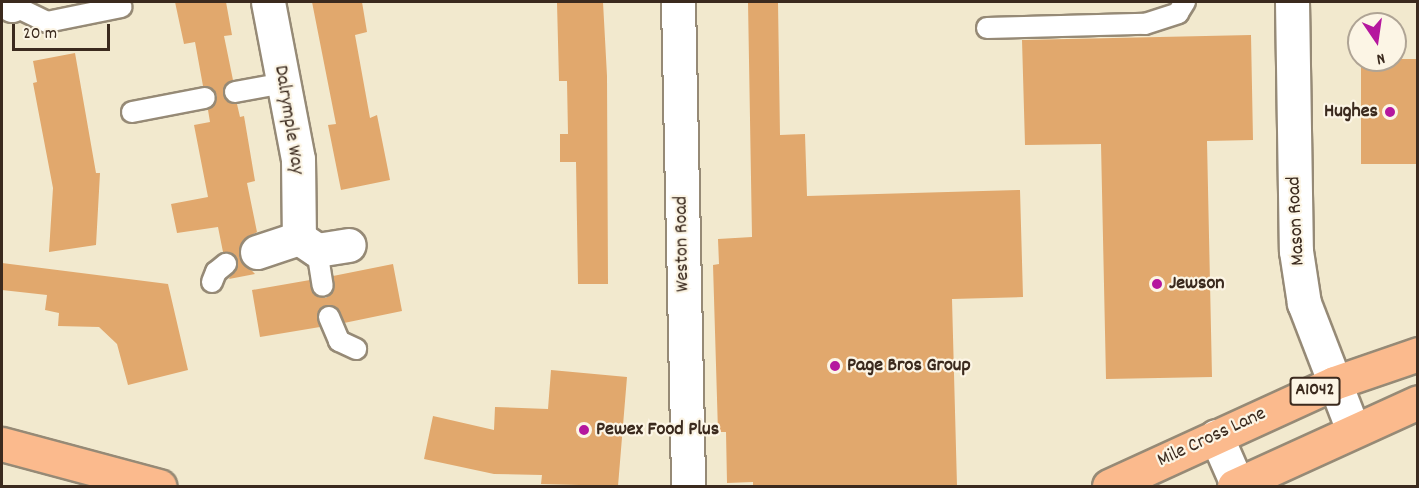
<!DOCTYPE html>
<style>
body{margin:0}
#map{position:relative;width:1419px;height:488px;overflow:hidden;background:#f2e9ce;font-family:Dekko,sans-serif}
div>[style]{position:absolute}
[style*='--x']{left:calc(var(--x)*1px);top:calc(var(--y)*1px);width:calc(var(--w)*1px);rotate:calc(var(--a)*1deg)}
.building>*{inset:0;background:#e1a86d;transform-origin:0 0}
.roads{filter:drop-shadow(2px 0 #968a76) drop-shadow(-2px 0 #968a76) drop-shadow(0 2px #968a76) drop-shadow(0 -2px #968a76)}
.lane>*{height:20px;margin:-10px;padding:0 10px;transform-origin:10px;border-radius:10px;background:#fff}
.street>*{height:33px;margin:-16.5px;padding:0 16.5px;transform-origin:16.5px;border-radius:16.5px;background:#fff}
.highway>*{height:33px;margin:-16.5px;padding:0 16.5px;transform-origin:16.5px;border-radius:16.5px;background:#fbba8d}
.dots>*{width:16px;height:16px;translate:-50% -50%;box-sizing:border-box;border:3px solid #fcf5e5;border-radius:50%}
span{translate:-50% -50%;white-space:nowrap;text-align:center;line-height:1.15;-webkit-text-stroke:4.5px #fcf5e5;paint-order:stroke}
.shield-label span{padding:2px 4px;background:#fcf5e5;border:2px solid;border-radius:4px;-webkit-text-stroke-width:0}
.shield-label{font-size:18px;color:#3b2a1e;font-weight:700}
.poi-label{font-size:20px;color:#3b2a1e;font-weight:700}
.right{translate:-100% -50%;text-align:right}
.left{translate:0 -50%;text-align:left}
.street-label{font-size:20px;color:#3b2a1e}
.frame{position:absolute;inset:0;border:3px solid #3b2a1e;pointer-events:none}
.north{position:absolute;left:1347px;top:12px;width:60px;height:60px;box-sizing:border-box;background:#fcf5e5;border:2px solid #afa495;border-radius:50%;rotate:167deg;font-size:16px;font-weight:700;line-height:24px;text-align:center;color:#3b2a1e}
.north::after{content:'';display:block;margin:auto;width:21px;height:27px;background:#b5179e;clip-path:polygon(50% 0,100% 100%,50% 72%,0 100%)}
.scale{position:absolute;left:12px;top:24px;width:98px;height:27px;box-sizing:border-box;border:3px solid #3b2a1e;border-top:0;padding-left:8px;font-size:18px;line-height:21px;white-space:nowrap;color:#3b2a1e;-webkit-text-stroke:4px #fcf5e5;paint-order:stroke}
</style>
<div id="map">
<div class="building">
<div style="clip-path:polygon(175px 2px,226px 2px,232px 35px,224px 36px,233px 80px,223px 94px,226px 100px,237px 104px,240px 117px,244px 116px,255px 181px,247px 183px,257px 232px,243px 240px,239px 257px,255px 274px,229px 279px,238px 262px,231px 253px,223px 252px,218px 227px,177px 233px,171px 204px,208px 197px,194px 125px,210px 122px,208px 110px,217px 96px,214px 90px,203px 86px,195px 42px,184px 44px)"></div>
<div style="clip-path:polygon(312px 2px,362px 2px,367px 32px,355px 35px,370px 118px,377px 115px,390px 180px,341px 190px,328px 125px,336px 124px)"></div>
<div style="clip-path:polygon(603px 2px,607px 76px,608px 284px,578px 284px,576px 162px,560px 162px,560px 134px,568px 134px,567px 81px,559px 81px,557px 3px)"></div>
<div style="clip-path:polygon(748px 2px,778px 2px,780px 135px,805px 134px,807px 196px,1020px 190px,1023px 297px,952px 299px,957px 486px,753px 486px,753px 482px,727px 483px,726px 432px,718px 432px,713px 265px,719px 264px,718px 239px,752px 237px)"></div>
<div style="clip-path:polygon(1251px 35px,1253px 140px,1207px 141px,1212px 377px,1106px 379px,1101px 144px,1025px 145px,1022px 40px)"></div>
<div style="clip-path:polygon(75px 53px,96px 173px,100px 173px,96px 245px,49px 252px,53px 188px,33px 83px,37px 82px,33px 61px)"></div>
<div style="left:1418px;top:59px;width:105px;height:57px;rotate:90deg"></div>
<div style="clip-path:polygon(2px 263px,168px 284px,188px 370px,128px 385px,117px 344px,99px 327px,58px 326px,59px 313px,45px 310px,47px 295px,2px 290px)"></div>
<div style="clip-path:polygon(393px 264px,402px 311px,344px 323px,337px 308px,325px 306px,317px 315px,320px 327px,260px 337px,252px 290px,310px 280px,314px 294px,326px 298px,334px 290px,333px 276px)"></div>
<div style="clip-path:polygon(551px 370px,627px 377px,618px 486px,541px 484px,542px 475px,494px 474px,424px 459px,433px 416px,494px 430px,495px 407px,548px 409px)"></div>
</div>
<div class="roads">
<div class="lane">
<div style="--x:12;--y:5;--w:39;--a:26"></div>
<div style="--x:47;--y:22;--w:76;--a:-11.5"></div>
<div style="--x:987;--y:28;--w:158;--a:-1.5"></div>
<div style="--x:1145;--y:24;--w:35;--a:-18"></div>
<div style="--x:1178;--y:13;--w:13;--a:-58"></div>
<div style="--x:235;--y:92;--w:50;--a:-10.4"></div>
<div style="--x:132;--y:112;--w:74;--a:-10.9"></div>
<div style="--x:317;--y:250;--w:36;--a:81"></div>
<div style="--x:212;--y:282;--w:11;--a:-68"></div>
<div style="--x:216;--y:272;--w:13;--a:-39"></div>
<div style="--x:329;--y:317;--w:26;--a:67"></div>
<div style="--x:339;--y:341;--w:19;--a:25"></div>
</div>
<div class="street">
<div style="--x:268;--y:2;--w:160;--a:79.2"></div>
<div style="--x:298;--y:159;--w:79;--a:89.3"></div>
<div style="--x:299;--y:238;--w:22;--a:34"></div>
<div style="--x:317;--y:250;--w:32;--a:-9"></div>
<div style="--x:678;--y:2;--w:484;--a:88.8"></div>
<div style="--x:1292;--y:2;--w:249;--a:89.1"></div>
<div style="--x:1296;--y:251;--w:53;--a:81.3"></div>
<div style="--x:1304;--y:303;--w:136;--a:68.9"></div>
<div style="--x:12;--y:5;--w:4;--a:-56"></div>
<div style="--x:257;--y:252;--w:44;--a:-18.4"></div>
<div style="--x:1216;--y:436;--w:55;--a:66.3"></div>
</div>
<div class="highway">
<div style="--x:2;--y:444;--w:163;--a:15"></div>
<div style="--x:1109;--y:486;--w:247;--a:-24.6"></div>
<div style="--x:1334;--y:383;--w:89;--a:-19"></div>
<div style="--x:1234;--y:486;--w:202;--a:-24.5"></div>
</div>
</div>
<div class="dots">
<div style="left:1390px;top:112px;background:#b5179e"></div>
<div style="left:1157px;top:284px;background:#b5179e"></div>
<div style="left:835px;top:366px;background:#b5179e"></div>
<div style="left:584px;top:430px;background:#b5179e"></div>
</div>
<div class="shield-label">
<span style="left:1315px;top:391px">A1042</span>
</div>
<div class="poi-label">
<span class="right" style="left:1378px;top:112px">Hughes</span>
<span class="left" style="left:1169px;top:284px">Jewson</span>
<span class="left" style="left:847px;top:366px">Page Bros Group</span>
<span class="left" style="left:596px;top:430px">Pewex Food Plus</span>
</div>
<div class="street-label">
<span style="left:288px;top:120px;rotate:81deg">Dalrymple Way</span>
<span style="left:1297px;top:221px;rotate:-93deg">Mason Road</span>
<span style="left:683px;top:244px;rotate:-91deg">Weston Road</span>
<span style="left:1212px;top:438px;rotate:-25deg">Mile Cross Lane</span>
</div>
<div class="frame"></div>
<div class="north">N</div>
<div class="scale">20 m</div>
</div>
